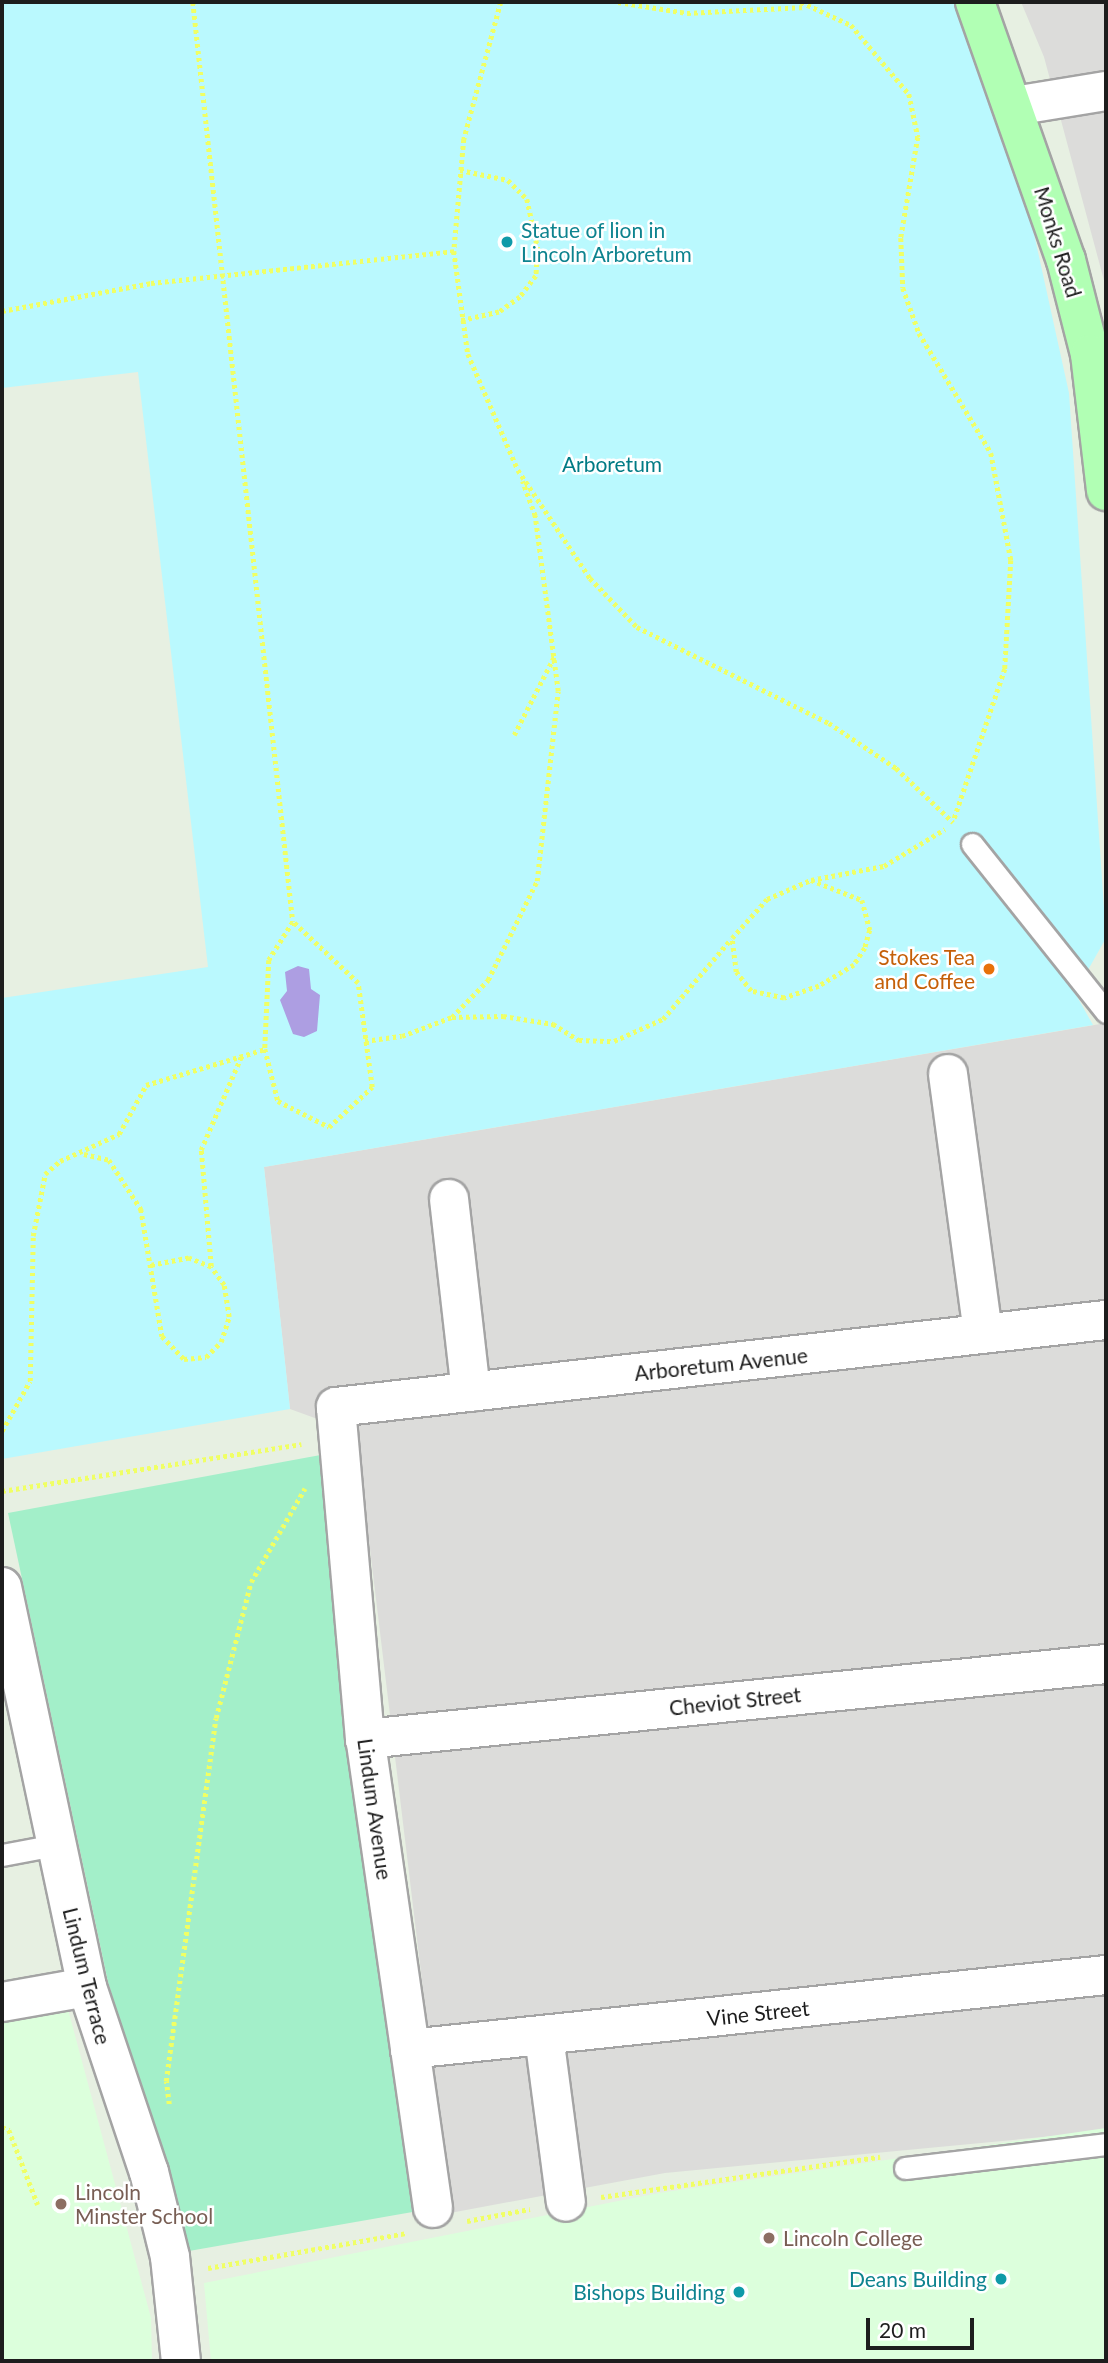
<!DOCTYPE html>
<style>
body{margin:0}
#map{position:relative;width:1108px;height:2363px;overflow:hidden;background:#e7f0e2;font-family:Lato,sans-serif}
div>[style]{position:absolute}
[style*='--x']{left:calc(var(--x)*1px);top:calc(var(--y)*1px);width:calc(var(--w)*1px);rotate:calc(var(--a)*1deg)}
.residential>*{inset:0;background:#dcdcda}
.education>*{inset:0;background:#dcffdc}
.grass>*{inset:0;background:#a3efc9}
.park>*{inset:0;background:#baf9fe}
.water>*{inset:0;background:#ad9ee2}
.path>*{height:4.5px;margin-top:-2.25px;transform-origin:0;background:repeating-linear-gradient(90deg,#f0ff64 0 3.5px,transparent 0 7px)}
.roads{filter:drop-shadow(2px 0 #a4a4a4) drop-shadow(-2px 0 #a4a4a4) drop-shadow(0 2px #a4a4a4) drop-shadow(0 -2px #a4a4a4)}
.service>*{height:21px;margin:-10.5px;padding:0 10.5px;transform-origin:10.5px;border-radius:10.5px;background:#fff}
.minor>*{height:38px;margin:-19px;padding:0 19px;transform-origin:19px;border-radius:19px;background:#fff}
.secondary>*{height:38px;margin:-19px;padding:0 19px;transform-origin:19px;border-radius:19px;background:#b1ffb4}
.dots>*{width:19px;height:19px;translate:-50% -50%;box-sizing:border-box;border:4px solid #fff;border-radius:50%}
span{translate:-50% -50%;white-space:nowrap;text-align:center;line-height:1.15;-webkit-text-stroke:5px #fff;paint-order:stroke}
.culture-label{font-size:21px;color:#0d838f}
.left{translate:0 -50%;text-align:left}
.right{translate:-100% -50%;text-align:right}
.street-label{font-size:21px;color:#1d1d1d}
.park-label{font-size:21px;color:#017b85}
.food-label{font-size:21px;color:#c56008}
.education-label{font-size:21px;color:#785e54}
.frame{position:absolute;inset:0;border:4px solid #1d1d1d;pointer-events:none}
.scale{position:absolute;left:866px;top:2318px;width:108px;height:32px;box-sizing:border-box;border:4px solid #1d1d1d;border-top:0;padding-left:9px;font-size:21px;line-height:24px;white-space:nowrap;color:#1d1d1d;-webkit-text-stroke:5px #fff;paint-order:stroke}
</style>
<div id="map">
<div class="residential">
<div style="clip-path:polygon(1021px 2px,1106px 2px,1106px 288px,1044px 57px)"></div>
<div style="clip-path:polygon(1106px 1023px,1106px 2131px,665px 2173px,450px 2213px,356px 1433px,290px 1409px,264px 1167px)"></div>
</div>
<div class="education">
<div style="clip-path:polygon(66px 2002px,151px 2318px,152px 2361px,2px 2361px,2px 2013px)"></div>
<div style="clip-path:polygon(1106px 2128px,1106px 2361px,211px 2361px,204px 2283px,659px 2193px)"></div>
</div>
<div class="grass">
<div style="clip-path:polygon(326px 1454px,424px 2210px,189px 2251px,108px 1982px,8px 1513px)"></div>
</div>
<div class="park">
<div style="clip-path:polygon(2px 2px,967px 2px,1027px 202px,1069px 393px,1106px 938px,1075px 993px,1093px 1025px,264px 1167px,290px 1409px,2px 1459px,2px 998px,208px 967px,138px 372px,2px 388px)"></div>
</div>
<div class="water">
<div style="clip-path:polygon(298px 966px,309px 969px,311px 989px,320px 995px,317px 1031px,304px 1037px,293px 1034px,280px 1000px,287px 991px,285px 972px)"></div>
</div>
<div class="path">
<div style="--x:193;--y:2;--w:925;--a:83.8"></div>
<div style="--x:293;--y:922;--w:45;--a:122.3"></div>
<div style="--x:269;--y:960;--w:89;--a:92.6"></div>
<div style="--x:265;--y:1049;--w:54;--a:76"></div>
<div style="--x:278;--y:1101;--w:57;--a:27"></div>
<div style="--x:329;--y:1127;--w:59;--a:-42.9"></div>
<div style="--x:372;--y:1087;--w:105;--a:-97.7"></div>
<div style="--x:358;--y:983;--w:89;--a:-136.8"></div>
<div style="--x:501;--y:2;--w:142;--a:105.1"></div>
<div style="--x:464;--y:139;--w:112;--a:95.1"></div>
<div style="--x:454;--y:251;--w:104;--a:82.3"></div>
<div style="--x:468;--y:354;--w:126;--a:66.7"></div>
<div style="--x:518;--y:470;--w:130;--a:56.3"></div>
<div style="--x:590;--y:578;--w:68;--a:46.2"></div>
<div style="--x:637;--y:627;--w:215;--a:26.6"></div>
<div style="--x:829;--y:723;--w:81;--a:33.9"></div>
<div style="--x:896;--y:768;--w:79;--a:43.5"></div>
<div style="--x:618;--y:2;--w:70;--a:9.1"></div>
<div style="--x:687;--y:13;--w:118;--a:-2.9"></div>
<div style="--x:801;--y:2;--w:55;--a:24.7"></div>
<div style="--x:851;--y:25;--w:90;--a:50"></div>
<div style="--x:909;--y:94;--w:44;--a:78.2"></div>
<div style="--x:918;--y:137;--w:102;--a:99.6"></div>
<div style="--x:901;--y:238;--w:50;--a:87.7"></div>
<div style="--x:903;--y:288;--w:48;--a:70.4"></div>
<div style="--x:919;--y:333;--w:140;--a:59"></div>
<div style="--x:991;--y:453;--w:109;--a:79.4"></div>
<div style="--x:1011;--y:560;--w:109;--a:93.2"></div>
<div style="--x:1005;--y:669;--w:159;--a:108.7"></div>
<div style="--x:460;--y:170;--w:49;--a:11.8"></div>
<div style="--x:508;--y:180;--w:27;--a:45"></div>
<div style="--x:527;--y:199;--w:51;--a:77.6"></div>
<div style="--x:538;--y:249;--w:27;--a:94"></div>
<div style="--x:536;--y:276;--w:26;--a:127"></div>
<div style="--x:520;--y:297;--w:26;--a:144"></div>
<div style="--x:499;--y:312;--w:39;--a:167"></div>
<div style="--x:2;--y:311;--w:152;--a:-10.6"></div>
<div style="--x:151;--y:283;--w:305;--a:-6"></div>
<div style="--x:514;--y:735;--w:88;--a:-62.9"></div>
<div style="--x:811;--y:880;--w:55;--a:21.4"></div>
<div style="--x:862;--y:900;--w:31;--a:75"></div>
<div style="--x:870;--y:930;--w:19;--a:106"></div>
<div style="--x:865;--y:948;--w:20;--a:123"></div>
<div style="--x:854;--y:965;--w:41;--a:149"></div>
<div style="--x:819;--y:986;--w:37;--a:161"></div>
<div style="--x:784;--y:998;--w:34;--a:-168"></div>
<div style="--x:751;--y:991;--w:24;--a:-128"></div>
<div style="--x:736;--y:972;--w:34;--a:-97"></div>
<div style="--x:732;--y:938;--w:52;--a:-48.1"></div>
<div style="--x:767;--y:899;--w:48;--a:-23.4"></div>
<div style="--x:811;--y:880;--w:74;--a:-10.9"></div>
<div style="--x:884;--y:866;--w:71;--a:-31.2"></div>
<div style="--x:452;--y:1017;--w:51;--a:-1.1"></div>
<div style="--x:503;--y:1016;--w:51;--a:9.1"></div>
<div style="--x:553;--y:1024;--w:31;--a:32"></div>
<div style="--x:579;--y:1040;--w:35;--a:2"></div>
<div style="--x:614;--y:1041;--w:54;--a:-24.2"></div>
<div style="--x:663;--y:1019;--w:105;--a:-49.6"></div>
<div style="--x:365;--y:1041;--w:37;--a:-8"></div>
<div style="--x:402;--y:1036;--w:53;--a:-20.8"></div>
<div style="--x:452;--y:1017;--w:52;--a:-45.8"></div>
<div style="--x:488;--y:980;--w:110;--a:-63.7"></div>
<div style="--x:537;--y:881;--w:191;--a:-83.7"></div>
<div style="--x:558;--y:691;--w:177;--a:-97.5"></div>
<div style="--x:535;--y:516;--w:37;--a:-110"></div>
<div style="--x:84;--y:1154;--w:26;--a:13"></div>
<div style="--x:109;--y:1160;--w:59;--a:56.9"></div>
<div style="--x:141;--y:1209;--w:129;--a:80.6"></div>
<div style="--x:162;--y:1336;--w:32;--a:46"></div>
<div style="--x:184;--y:1359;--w:22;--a:-5"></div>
<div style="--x:206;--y:1357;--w:21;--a:-45"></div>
<div style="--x:221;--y:1342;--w:26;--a:-72"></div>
<div style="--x:229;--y:1317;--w:32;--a:-99"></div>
<div style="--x:224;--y:1285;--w:22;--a:-126"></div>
<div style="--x:211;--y:1267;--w:24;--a:-158"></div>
<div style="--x:189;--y:1258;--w:38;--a:169"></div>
<div style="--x:211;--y:1266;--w:116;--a:-94.9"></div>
<div style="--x:201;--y:1150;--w:101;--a:-66.7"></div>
<div style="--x:2;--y:1431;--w:57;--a:-60.8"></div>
<div style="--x:30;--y:1381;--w:145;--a:-88.8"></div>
<div style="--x:33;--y:1236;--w:63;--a:-79"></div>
<div style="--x:45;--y:1174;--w:20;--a:-41"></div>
<div style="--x:60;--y:1161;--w:65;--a:-24.6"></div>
<div style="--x:119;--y:1134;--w:56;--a:-61.1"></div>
<div style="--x:146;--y:1085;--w:124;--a:-16.8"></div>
<div style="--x:2;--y:1491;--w:303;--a:-8.9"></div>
<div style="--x:169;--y:2104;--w:23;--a:-97"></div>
<div style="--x:166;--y:2081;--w:366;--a:-82.2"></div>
<div style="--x:216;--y:1718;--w:140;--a:-75.6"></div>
<div style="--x:251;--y:1582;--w:108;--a:-60.1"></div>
<div style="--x:2;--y:2127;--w:8;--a:23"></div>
<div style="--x:9;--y:2130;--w:80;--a:68.9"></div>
<div style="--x:601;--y:2197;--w:282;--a:-8.2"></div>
<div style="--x:467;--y:2221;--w:64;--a:-10.8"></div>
<div style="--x:208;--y:2268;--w:201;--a:-10"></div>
</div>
<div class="roads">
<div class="service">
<div style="--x:972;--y:844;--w:215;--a:51.4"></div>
<div style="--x:2;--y:1855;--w:54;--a:-10.7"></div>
<div style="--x:905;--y:2168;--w:202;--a:-6.8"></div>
</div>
<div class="minor">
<div style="--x:1014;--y:106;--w:93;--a:-9.3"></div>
<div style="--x:948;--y:1074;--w:262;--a:82.3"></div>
<div style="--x:449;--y:1199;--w:194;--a:83.5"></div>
<div style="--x:2;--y:1587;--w:409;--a:78"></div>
<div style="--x:87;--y:1987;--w:195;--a:71.5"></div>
<div style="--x:149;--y:2172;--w:88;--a:76.1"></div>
<div style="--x:170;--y:2257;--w:105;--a:84"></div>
<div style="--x:365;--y:1739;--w:745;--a:-5.78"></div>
<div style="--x:2;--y:2002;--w:86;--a:-10"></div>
<div style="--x:544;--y:2036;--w:167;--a:82.5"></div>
<div style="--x:410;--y:2049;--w:700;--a:-6.07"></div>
<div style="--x:433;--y:2208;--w:474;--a:-98.2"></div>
<div style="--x:365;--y:1739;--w:333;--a:-95"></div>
<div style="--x:336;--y:1407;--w:775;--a:-6.45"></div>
</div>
<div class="secondary">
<div style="--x:975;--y:2;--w:274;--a:70.6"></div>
<div style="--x:1066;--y:260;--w:97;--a:75.7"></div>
<div style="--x:1090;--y:354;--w:138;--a:83.3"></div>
</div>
</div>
<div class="dots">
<div style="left:507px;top:242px;background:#0f9aa8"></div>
<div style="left:989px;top:969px;background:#e8710a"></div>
<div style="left:61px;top:2204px;background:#8d6e63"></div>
<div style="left:769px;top:2238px;background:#8d6e63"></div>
<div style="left:1001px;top:2279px;background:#0f9aa8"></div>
<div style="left:739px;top:2292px;background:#0f9aa8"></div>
</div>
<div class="culture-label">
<span class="left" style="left:521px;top:242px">Statue of lion in<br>Lincoln Arboretum</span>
<span class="right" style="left:987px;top:2279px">Deans Building</span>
<span class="right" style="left:725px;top:2292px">Bishops Building</span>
</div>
<div class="street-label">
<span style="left:1058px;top:242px;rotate:73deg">Monks Road</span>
<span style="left:721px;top:1364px;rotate:-6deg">Arboretum Avenue</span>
<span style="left:735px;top:1701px;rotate:-6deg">Cheviot Street</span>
<span style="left:375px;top:1809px;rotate:82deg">Lindum Avenue</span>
<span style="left:87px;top:1976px;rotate:76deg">Lindum Terrace</span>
<span style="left:758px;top:2013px;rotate:-6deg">Vine Street</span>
</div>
<div class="park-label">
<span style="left:612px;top:464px">Arboretum</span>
</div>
<div class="food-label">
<span class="right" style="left:975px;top:969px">Stokes Tea<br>and Coffee</span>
</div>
<div class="education-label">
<span class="left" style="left:75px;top:2204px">Lincoln<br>Minster School</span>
<span class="left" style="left:783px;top:2238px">Lincoln College</span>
</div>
<div class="frame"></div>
<div class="scale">20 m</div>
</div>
